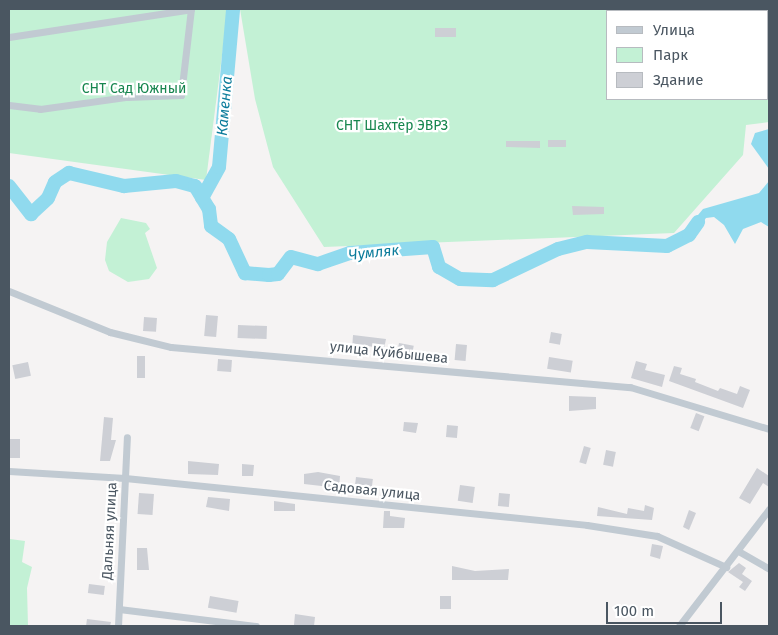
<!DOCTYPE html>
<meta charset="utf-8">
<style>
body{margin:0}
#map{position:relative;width:778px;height:635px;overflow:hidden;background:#f5f3f3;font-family:"Fira Sans",sans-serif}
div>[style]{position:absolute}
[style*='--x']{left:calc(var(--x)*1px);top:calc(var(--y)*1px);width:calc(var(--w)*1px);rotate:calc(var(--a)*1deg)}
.green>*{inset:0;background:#c3f1d5}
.water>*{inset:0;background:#90daee}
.river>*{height:14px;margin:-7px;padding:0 7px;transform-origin:7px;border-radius:7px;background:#90daee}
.building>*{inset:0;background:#cdcfd5;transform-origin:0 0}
.minor>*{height:7px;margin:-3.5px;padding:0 3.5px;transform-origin:3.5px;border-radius:3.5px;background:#c1cad2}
span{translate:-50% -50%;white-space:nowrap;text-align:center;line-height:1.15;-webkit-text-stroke:4.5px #fff;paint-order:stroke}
.park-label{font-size:14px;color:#17864f}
.street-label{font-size:14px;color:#4a5661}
.water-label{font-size:15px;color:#0c7c9b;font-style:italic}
.frame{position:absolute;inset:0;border:10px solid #4a5661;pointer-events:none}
.legend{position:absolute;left:606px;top:10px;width:162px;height:90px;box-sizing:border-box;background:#fff;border:1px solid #b7bbc0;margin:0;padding:6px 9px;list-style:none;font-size:15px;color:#4a5661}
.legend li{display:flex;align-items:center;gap:10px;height:25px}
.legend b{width:25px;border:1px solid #b7bbc0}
.scale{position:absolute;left:606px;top:602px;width:116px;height:22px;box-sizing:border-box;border:2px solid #4a5661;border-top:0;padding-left:6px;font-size:15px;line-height:18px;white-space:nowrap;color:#4a5661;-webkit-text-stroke:4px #fff;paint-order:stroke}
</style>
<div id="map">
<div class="green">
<div style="clip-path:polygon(9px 9px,228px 9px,206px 180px,9px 153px)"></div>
<div style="clip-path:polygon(evenodd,240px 9px,769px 9px,769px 122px,746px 125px,743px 155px,674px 233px,324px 247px,273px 167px,255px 99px,240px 9px,607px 11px,767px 11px,767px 99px,607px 99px,607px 11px)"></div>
<div style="clip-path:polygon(121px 218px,146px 223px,150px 229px,145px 233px,157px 268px,149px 279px,128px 282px,109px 271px,105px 260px,107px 242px)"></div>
<div style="clip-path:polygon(10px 539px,25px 541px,22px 562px,32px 567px,27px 588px,28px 626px,9px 626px)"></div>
</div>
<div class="water">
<div style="clip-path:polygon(769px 129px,769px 169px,751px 144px,755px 133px)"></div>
<div style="clip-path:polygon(769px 181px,769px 227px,761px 222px,743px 229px,735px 244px,724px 225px,714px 217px,706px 218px,690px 241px,688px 227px,703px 209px,759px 193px)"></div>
</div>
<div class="river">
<div style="--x:9;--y:186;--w:36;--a:52"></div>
<div style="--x:31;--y:214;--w:23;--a:-43"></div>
<div style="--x:48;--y:198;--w:17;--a:-66"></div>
<div style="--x:55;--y:182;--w:17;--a:-33"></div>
<div style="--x:69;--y:173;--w:57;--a:13.3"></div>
<div style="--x:124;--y:186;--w:52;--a:-5.5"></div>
<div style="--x:176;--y:181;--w:20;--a:15"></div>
<div style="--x:195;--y:186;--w:27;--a:59"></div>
<div style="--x:209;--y:209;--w:17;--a:83"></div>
<div style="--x:211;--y:226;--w:22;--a:36"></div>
<div style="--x:229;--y:239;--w:38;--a:65"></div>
<div style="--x:245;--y:273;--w:24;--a:5"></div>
<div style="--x:269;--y:275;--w:9;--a:-6"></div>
<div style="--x:278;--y:274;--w:21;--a:-53"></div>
<div style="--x:291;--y:257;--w:28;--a:15"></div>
<div style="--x:318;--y:264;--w:34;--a:-19"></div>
<div style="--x:350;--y:253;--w:83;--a:-4.1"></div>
<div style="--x:433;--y:247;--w:21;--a:73"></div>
<div style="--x:439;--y:267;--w:24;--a:30"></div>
<div style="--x:460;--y:279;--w:33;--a:2"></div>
<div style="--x:493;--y:280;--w:72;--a:-25.5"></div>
<div style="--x:558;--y:249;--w:30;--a:-14"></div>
<div style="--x:587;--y:242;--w:80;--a:2.9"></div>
<div style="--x:667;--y:246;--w:25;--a:-27"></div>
<div style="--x:689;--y:235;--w:16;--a:-55"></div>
<div style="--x:202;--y:198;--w:35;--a:-61"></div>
<div style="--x:219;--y:167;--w:159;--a:-84.9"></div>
</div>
<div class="building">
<div style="left:435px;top:28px;width:21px;height:9px"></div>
<div style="left:548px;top:140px;width:18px;height:7px"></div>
<div style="clip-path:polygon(506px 141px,540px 141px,540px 148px,506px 147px)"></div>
<div style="clip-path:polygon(572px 206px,604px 207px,604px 214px,573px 215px)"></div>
<div style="left:206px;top:315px;width:12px;height:21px;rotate:5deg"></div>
<div style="left:144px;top:317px;width:13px;height:14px;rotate:4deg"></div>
<div style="left:238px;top:325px;width:29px;height:13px;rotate:2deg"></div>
<div style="left:551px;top:332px;width:11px;height:11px;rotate:10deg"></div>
<div style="clip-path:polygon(353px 335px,386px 339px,384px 349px,363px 345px,362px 351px,352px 350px)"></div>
<div style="left:399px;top:343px;width:15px;height:11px;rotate:11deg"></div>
<div style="left:456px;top:344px;width:11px;height:16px;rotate:5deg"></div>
<div style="left:137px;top:356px;width:8px;height:22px"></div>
<div style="left:549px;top:357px;width:24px;height:12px;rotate:9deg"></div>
<div style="left:218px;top:359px;width:14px;height:12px;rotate:4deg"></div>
<div style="clip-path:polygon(636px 361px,647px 364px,645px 370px,665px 375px,662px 387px,631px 378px)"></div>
<div style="left:28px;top:362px;width:14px;height:16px;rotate:78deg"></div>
<div style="clip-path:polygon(674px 366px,682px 368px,680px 374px,696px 379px,695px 382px,718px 391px,720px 388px,737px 394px,740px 386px,750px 390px,743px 408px,669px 381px)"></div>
<div style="clip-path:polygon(569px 396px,596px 397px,596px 409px,569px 411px)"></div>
<div style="left:696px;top:413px;width:9px;height:16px;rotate:21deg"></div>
<div style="clip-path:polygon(104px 417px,113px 418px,111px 440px,116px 440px,110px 461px,100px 461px)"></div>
<div style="clip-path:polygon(404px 422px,418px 423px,416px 433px,403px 431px)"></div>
<div style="left:447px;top:425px;width:11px;height:12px;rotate:5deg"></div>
<div style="left:9px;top:439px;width:11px;height:19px"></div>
<div style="left:584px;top:446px;width:7px;height:17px;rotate:16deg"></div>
<div style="left:606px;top:450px;width:10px;height:15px;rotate:11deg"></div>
<div style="clip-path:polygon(188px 461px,219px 464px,218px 475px,188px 474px)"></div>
<div style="clip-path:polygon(242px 464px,254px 465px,253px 476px,242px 476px)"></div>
<div style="clip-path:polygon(757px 468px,769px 476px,769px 487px,763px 483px,750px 504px,739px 498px)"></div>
<div style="clip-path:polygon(318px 472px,340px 476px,339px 488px,304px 484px,304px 474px)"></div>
<div style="left:356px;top:477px;width:17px;height:9px;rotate:7deg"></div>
<div style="left:460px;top:485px;width:15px;height:16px;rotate:8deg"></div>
<div style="left:139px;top:493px;width:15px;height:21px;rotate:4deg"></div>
<div style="left:499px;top:493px;width:11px;height:13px;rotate:5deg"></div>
<div style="clip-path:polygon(208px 497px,230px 499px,229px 511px,206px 507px)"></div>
<div style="clip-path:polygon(274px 501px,295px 504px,295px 511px,274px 511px)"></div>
<div style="clip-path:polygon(645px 505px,654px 508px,652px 520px,597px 516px,598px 507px,627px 514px,628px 508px,644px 511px)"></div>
<div style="clip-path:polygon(689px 510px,696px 513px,689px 530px,683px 527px)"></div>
<div style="clip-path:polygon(384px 511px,390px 511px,390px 516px,405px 518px,404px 528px,383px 528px)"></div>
<div style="clip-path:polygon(652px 544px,663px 546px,660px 559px,650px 556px)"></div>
<div style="clip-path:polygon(137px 548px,147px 548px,149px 570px,137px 570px)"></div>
<div style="clip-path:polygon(739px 563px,746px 568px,742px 574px,752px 581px,745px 591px,739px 587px,743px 582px,728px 572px)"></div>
<div style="clip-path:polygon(452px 566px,475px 571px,509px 569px,508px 580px,452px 580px)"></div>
<div style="left:89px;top:584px;width:16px;height:9px;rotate:7deg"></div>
<div style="left:210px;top:596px;width:29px;height:12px;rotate:10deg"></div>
<div style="left:440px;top:596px;width:11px;height:13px"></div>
<div style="clip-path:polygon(295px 614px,315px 617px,314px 626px,294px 625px)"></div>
<div style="clip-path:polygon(87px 619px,111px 622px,110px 626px,86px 626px)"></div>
</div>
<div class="minor">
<div style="--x:9;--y:37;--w:184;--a:-8.7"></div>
<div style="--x:9;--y:105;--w:31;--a:7"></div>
<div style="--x:40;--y:109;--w:88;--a:-7.9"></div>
<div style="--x:127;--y:97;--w:54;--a:-2.1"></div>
<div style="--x:181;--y:95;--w:87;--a:-83.4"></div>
<div style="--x:9;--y:291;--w:109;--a:22.1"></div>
<div style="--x:110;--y:332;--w:63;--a:13.8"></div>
<div style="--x:171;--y:347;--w:461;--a:5"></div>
<div style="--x:630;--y:387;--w:145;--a:16.8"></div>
<div style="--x:9;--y:471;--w:116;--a:3.5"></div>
<div style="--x:125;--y:478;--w:464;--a:5.8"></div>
<div style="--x:587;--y:525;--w:71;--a:8.9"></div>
<div style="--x:657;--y:536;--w:76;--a:24.2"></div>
<div style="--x:740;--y:552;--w:34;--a:30"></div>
<div style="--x:119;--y:609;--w:138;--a:7.1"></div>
<div style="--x:118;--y:626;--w:189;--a:-87.3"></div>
<div style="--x:679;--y:626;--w:148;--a:-52.4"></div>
</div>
<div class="park-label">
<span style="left:134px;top:89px">СНТ Сад Южный</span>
<span style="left:392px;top:126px">СНТ Шахтёр ЭВРЗ</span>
</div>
<div class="street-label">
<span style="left:389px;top:353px;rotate:6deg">улица Куйбышева</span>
<span style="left:372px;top:491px;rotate:6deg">Садовая улица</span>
<span style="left:110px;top:531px;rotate:-87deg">Дальняя улица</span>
</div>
<div class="water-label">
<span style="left:225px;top:106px;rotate:-85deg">Каменка</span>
<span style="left:374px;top:253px;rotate:-6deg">Чумляк</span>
</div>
<div class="frame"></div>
<ul class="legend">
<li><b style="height:6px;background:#c1cad2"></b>Улица</li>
<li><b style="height:14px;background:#c3f1d5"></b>Парк</li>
<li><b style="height:14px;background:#cdcfd5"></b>Здание</li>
</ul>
<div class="scale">100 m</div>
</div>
